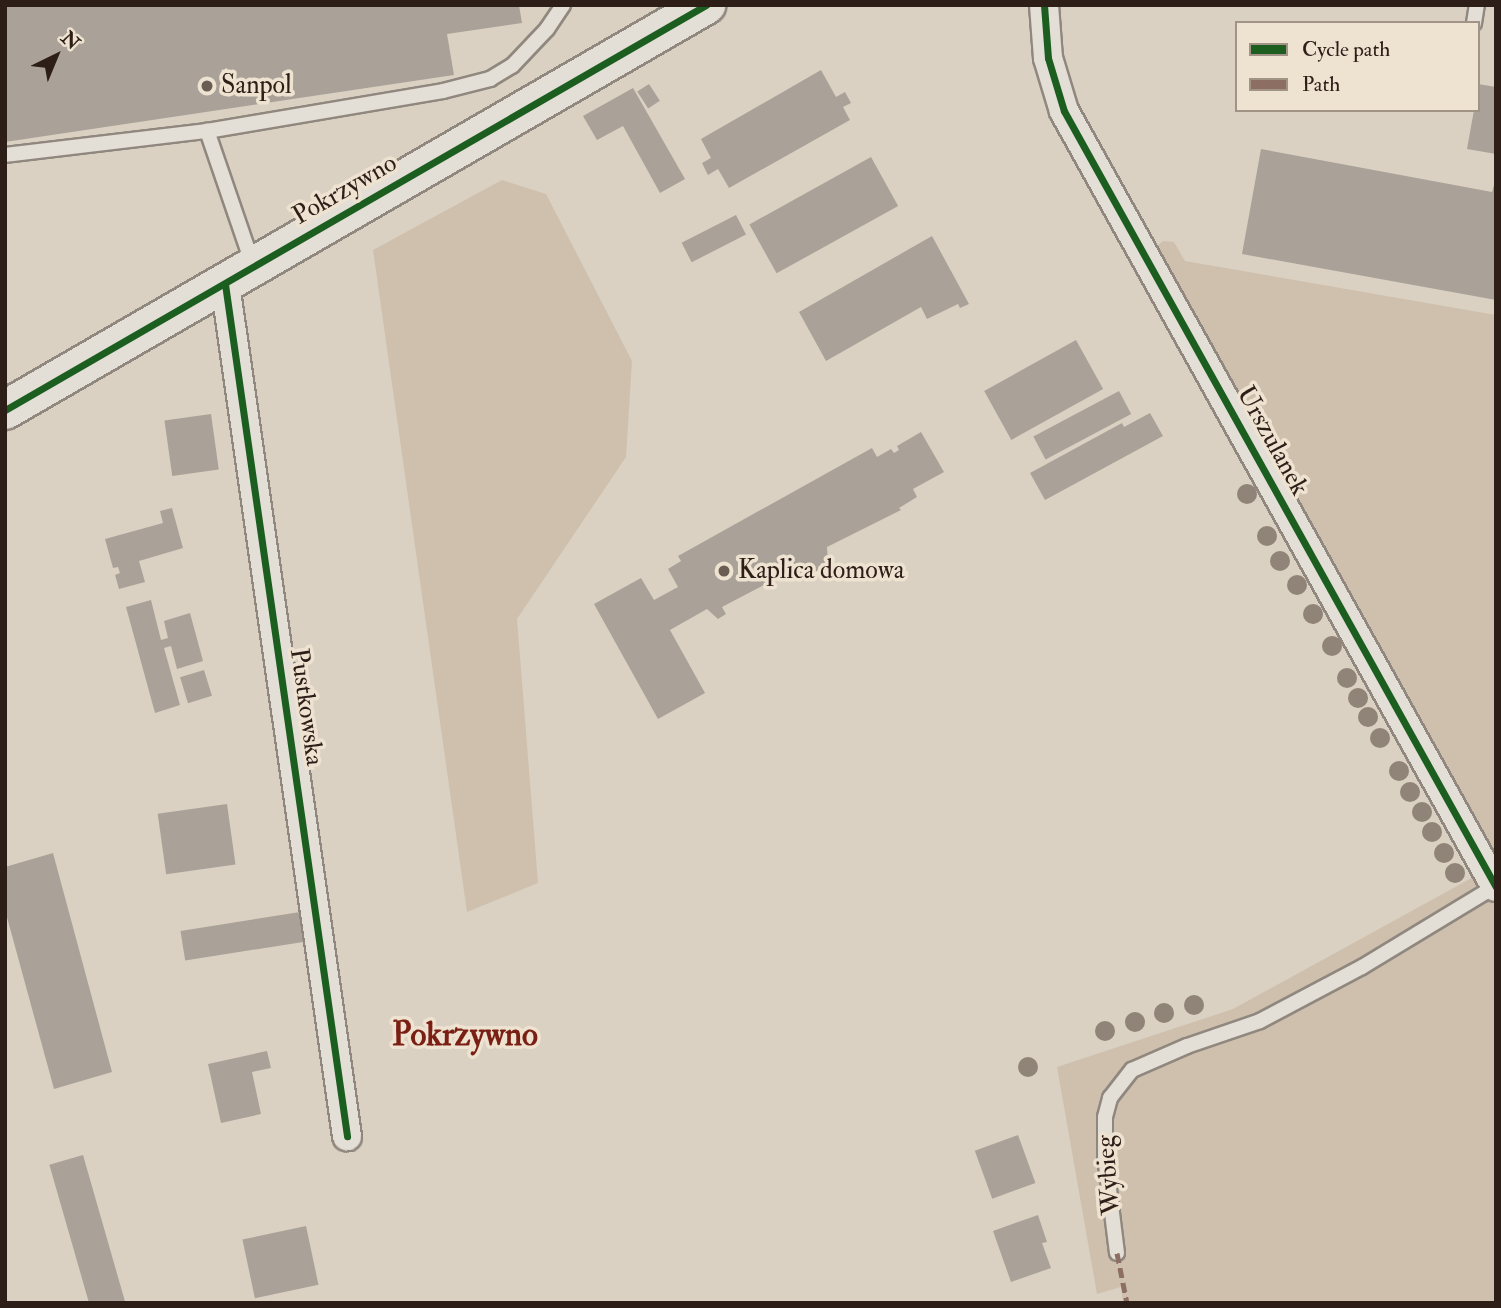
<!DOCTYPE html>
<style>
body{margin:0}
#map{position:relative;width:1501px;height:1308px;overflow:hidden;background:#dad1c2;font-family:"IM FELL Double Pica",serif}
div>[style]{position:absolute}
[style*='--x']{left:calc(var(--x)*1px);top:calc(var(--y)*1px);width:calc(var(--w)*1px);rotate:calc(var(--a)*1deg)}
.green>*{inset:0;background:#cfc0ae}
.building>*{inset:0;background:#aaa298;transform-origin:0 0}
.roads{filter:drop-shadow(2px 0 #90887f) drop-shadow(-2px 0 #90887f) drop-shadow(0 2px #90887f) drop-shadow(0 -2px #90887f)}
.lane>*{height:14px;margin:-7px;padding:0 7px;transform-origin:7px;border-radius:7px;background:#e3ded6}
.street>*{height:28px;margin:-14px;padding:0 14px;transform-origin:14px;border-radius:14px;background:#e3ded6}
.secondary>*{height:38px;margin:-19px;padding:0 19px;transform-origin:19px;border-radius:19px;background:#e3ded6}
.quiet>*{height:5px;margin-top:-2.5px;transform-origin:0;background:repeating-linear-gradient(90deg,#8d6e63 0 10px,transparent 0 15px)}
.cycleway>*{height:7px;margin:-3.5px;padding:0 3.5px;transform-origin:3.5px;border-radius:3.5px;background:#1b5e20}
.trees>*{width:20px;height:20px;margin:-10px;border-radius:50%;background:#908377}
.dots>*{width:19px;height:19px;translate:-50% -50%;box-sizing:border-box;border:4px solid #eee2d1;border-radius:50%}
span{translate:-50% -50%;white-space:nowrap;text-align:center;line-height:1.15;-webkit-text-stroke:7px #eee2d1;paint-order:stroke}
.poi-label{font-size:26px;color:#2e1e18}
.left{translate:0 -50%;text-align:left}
.street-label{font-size:26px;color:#2e1e18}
.district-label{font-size:33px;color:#7a1f14;font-weight:700}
.frame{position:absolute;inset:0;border:7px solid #2e1e18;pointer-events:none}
.legend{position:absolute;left:1235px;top:21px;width:245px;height:91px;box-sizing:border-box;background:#eee2d1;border:2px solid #a19487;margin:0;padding:9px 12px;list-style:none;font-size:21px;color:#2e1e18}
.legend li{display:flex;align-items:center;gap:14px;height:35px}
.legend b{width:35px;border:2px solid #a19487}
.north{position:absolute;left:21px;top:21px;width:70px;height:70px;-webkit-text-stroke:5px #eee2d1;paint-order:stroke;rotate:43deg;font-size:19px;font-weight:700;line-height:28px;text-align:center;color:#2e1e18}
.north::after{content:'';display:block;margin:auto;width:24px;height:32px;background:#2e1e18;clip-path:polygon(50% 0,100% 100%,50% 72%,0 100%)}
</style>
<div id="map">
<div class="green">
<div style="clip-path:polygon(502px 180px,546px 194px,632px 361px,626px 457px,517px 619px,538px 883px,467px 912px,373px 250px)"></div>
<div style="clip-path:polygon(1163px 241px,1174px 242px,1185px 261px,1496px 315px,1496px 865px,1212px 352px,1158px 251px,1158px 245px)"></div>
<div style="clip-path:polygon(1477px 875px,1496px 909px,1496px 1303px,1123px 1303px,1121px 1287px,1097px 1294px,1057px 1067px,1233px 1009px)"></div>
</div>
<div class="building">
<div style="clip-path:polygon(5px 5px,519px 5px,522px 23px,447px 34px,454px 75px,5px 142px)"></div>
<div style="clip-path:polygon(821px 70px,836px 97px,845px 92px,851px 103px,843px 107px,850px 120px,729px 188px,718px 169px,708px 175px,702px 163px,711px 158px,701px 139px)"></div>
<div style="left:649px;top:84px;width:20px;height:14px;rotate:57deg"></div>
<div style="clip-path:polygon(1478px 84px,1496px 87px,1496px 154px,1467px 149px,1474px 110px,1478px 110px)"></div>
<div style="clip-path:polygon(633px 88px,685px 179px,660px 193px,623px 126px,597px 140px,583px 116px)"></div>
<div style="clip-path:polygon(1261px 149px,1492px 192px,1496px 178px,1496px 300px,1242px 254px)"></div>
<div style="left:871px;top:157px;width:56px;height:139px;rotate:61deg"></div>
<div style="left:736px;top:215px;width:22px;height:61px;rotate:63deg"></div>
<div style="clip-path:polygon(932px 236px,969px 304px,960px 308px,958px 304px,927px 319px,921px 307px,826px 361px,799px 312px)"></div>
<div style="left:1076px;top:340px;width:56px;height:105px;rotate:61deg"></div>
<div style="left:1119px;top:391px;width:26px;height:97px;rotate:62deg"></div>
<div style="clip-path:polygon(1150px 413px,1163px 436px,1045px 500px,1030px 473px,1122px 423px,1124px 427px)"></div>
<div style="left:211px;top:414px;width:56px;height:47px;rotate:82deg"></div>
<div style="clip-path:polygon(921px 432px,944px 472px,913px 489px,917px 497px,899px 508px,901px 510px,827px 547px,828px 564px,818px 577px,801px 581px,787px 573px,722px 607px,726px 614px,718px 619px,707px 609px,670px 630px,705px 693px,658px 719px,594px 604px,641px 578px,654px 600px,678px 587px,668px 569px,681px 561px,678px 556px,872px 448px,877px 457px,891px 449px,894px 453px,899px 450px,897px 446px)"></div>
<div style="clip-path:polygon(172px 508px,183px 548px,139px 561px,145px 582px,119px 589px,115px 575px,120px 573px,118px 567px,113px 568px,105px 539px,163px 523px,160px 511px)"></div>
<div style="clip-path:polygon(151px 600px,161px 640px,168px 638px,164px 621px,190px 613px,203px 661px,177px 669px,171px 646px,164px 648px,180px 705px,155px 713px,126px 607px)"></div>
<div style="left:204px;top:670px;width:27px;height:25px;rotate:73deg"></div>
<div style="left:227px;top:804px;width:61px;height:70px;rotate:82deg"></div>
<div style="clip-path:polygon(53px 853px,112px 1072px,54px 1089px,5px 910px,5px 867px)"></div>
<div style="left:300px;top:912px;width:30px;height:121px;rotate:81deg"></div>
<div style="clip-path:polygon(267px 1051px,271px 1068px,252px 1072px,261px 1114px,221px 1123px,208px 1064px)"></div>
<div style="left:1018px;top:1135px;width:51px;height:46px;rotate:70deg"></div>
<div style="left:83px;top:1155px;width:154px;height:35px;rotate:74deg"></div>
<div style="clip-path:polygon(1038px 1215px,1047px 1242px,1042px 1243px,1051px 1268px,1011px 1282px,993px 1231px)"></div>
<div style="left:306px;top:1226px;width:60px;height:65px;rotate:78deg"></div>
</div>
<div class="roads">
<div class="lane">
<div style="--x:1474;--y:23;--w:18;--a:-81"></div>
<div style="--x:5;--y:155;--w:203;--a:-6.8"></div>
<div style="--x:253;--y:265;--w:142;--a:-108.9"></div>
<div style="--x:207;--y:131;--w:239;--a:-9.6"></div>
<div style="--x:443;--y:91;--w:49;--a:-14.3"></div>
<div style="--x:490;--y:79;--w:26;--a:-31"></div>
<div style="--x:512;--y:66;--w:51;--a:-46.6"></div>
<div style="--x:547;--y:29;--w:29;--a:-56"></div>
<div style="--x:1117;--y:1253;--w:98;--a:-97.1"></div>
<div style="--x:1105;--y:1156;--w:39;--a:-90"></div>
<div style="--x:1105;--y:1117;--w:20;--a:-75"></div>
<div style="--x:1110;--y:1098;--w:36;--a:-52"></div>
<div style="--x:1132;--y:1070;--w:60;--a:-23.6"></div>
<div style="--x:1187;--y:1046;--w:77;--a:-18.9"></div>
<div style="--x:1260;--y:1021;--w:115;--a:-27.9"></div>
<div style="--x:1362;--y:967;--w:157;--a:-31.2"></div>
</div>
<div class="street">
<div style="--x:1044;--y:5;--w:53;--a:85.7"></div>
<div style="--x:1048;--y:58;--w:55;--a:73.2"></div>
<div style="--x:1064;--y:111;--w:888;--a:60.9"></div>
<div style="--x:225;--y:284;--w:861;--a:81.85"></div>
</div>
<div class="secondary">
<div style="--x:5;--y:410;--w:810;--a:-30.02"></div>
</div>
</div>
<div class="quiet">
<div style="--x:1117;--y:1253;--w:51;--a:78.7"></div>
</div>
<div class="cycleway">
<div style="--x:1044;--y:5;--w:53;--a:85.7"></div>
<div style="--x:1048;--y:58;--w:55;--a:73.2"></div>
<div style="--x:1064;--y:111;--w:888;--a:60.9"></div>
<div style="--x:225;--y:284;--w:861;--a:81.85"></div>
<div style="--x:5;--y:410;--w:810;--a:-30.02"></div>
</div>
<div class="trees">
<div style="left:1247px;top:494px"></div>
<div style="left:1267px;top:536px"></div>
<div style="left:1280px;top:561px"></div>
<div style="left:1297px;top:585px"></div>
<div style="left:1313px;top:614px"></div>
<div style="left:1332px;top:646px"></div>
<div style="left:1347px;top:678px"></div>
<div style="left:1358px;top:698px"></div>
<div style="left:1368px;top:717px"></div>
<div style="left:1380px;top:738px"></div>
<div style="left:1399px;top:771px"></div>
<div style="left:1410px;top:792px"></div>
<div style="left:1422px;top:812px"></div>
<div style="left:1432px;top:832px"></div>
<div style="left:1444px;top:853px"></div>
<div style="left:1455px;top:873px"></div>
<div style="left:1194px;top:1005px"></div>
<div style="left:1164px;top:1013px"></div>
<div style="left:1135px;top:1022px"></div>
<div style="left:1105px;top:1031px"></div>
<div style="left:1028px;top:1067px"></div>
</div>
<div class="dots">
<div style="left:207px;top:86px;background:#6a5d54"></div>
<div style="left:724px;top:571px;background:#6a5d54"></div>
</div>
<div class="poi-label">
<span class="left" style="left:221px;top:86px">Sanpol</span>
<span class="left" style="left:738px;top:571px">Kaplica domowa</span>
</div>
<div class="street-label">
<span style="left:345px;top:190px;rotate:-30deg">Pokrzywno</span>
<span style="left:1272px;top:441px;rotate:61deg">Urszulanek</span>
<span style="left:306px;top:707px;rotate:82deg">Pustkowska</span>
<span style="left:1109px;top:1175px;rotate:-95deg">Wybieg</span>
</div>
<div class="district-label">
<span style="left:465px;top:1035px">Pokrzywno</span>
</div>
<div class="frame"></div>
<ul class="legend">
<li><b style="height:9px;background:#1b5e20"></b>Cycle path</li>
<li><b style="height:9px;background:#8d6e63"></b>Path</li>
</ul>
<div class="north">N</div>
</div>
